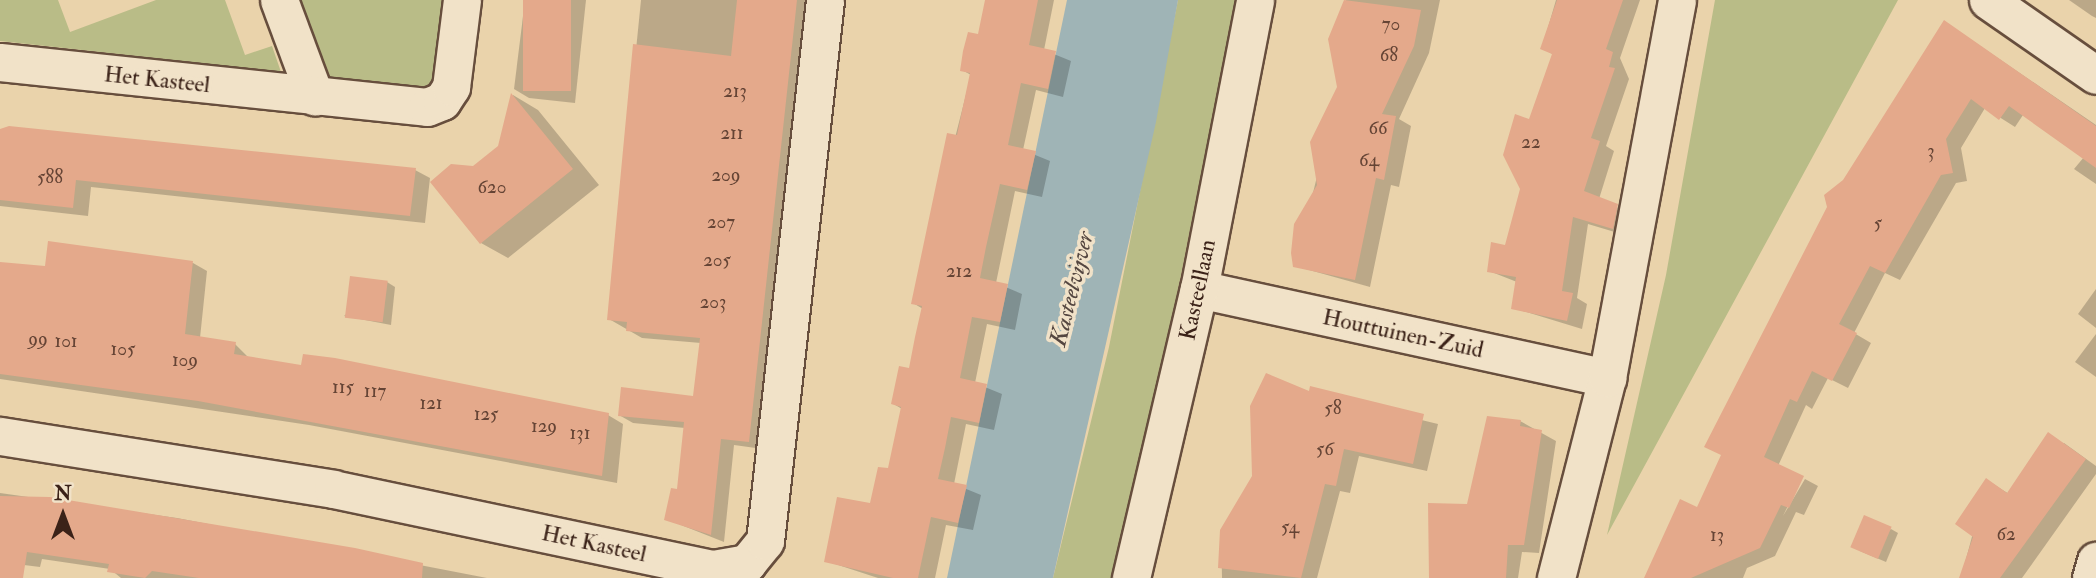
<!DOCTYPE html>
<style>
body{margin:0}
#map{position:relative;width:2096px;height:578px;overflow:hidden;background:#ead3ab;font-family:"IM FELL Double Pica",serif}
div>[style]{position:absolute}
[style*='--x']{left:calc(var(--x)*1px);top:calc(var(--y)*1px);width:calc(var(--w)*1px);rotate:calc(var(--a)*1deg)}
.green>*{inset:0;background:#b9bc87}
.water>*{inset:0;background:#9fb4b6}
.shadow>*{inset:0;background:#0003}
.building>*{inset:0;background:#e4a98b;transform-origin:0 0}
.roads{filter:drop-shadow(2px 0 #674e3d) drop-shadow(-2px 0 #674e3d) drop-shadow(0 2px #674e3d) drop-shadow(0 -2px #674e3d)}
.street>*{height:37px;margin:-18.5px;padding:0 18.5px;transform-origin:18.5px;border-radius:18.5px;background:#f1e2c8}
span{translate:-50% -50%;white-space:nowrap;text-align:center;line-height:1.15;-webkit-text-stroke:7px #f1e2c8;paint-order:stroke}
.number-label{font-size:19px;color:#654435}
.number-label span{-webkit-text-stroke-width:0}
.street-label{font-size:23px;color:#3b2218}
.water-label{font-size:24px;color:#544640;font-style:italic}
.north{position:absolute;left:28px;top:480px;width:70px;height:70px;-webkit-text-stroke:5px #f1e2c8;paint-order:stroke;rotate:0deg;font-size:19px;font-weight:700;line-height:28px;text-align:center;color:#3b2218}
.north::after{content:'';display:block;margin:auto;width:24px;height:32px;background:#3b2218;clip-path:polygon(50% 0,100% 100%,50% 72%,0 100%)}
</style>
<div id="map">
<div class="green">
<div style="clip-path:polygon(0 0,58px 0,70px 32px,156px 0,225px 0,245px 55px,272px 46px,281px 72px,0 41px)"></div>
<div style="clip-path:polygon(298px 0,445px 0,435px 96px,326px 84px)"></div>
<div style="clip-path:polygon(1178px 0,1236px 0,1165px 355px,1111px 578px,1053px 578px,1109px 347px)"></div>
<div style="clip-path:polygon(1715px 0,1898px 0,1607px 535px,1666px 275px)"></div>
</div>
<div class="water">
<div style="clip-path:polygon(1067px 0,1178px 0,1156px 122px,1053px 578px,947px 578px)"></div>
</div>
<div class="shadow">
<div style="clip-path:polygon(525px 0,586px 0,575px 103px,529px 98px,514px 89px)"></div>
<div style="clip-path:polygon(641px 0,809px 0,763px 449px,734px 445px,724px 542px,666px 519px,678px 491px,685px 428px,633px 423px,619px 415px,695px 398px,701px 343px,642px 338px,609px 319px)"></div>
<div style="clip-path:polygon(987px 0,1054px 0,1044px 50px,1071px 61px,1063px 97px,1036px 90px,1023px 150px,1050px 161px,1042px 197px,1015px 191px,996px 283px,1022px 294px,1015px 330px,987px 324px,975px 383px,1002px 394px,994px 430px,966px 424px,954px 484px,981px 495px,973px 530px,946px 525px,935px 578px,878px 578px,826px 561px,871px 505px,889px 470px,902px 409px,892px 403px,910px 370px,923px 309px,913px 303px,971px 75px,962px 70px,979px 36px)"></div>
<div style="clip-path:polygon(1346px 0,1440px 0,1429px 53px,1399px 119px,1411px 126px,1399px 187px,1391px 185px,1370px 287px,1295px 266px,1339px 87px,1330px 39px)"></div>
<div style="clip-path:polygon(1556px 0,1640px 0,1620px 58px,1629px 79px,1606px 146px,1614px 151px,1599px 199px,1632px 214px,1628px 236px,1588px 224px,1577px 298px,1587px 304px,1582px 329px,1513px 308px,1517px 282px,1489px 271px,1507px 247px,1522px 189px,1530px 121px,1554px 55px,1542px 48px)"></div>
<div style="clip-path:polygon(2069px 0,2096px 0,2096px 18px,2092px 16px)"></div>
<div style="clip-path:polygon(1945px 22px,2096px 125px,2096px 184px,2074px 169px,2084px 157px,2023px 115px,2015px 127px,1985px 108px,1961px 148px,1967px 181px,1956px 183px,1900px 280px,1885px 273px,1854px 333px,1871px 343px,1848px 388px,1828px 378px,1812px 409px,1806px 405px,1778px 466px,1802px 477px,1783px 516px,1805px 479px,1818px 486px,1804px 515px,1796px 512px,1775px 556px,1747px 568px,1743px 578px,1646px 578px,1698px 510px,1844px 181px)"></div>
<div style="clip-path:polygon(513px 95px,538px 110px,599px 185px,508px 258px,481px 243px,433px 182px,473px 168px,500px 147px)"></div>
<div style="clip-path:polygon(0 131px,415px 170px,430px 178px,425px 223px,91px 187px,88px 216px,0 206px)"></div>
<div style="clip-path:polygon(0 263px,47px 268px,193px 263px,207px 271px,200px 338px,235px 344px,249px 358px,608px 415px,623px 424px,617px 483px,309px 425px,0 379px)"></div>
<div style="clip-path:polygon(387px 282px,395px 287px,391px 325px,344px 316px)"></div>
<div style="clip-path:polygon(2096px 289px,2096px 328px,2078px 314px)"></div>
<div style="clip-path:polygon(2096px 334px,2096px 377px,2075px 362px)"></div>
<div style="clip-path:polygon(1310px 393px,1438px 424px,1427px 471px,1359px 456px,1350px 493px,1340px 491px,1317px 578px,1222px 578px,1221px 530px)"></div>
<div style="clip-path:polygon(1520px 421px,1556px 441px,1539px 553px,1522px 552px,1518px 578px,1430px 578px)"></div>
<div style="clip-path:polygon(2064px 443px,2096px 466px,2096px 474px,2022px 578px,1961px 578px,1987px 480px,2009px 494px)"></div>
<div style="clip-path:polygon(0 493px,177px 518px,487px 578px,121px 578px,110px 569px,42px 559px,40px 567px,0 562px)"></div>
<div style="clip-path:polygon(1891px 529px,1898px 533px,1886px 562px,1860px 551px)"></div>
</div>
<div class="building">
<div style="left:523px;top:0;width:48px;height:91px"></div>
<div style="clip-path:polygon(737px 0,797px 0,749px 442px,721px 439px,711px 535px,664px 520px,671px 488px,677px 489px,684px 422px,618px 416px,621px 387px,693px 396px,700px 338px,626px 331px,627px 322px,607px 320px,633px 44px,731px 56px)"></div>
<div style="clip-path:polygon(985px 0,1038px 0,1029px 45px,1056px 51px,1048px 89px,1021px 83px,1008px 145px,1036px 151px,1027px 190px,1000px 184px,986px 247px,980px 278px,1008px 284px,1000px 322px,972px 317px,960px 378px,987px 384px,979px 423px,951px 417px,945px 448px,938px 479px,967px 485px,958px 523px,931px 517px,918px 578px,893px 578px,824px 562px,837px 497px,870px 503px,878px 467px,888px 468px,901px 407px,891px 404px,899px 366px,909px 368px,915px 337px,922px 306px,911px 304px,947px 133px,957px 135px,970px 73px,960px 71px,963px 51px,968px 32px,978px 34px)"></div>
<div style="clip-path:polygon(1344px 0,1421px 10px,1414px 46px,1382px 114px,1396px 116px,1384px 180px,1376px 178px,1355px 280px,1293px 267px,1291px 253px,1294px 224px,1317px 185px,1310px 142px,1337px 87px,1328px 39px)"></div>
<div style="clip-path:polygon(1557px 0,1623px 0,1606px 49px,1613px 52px,1609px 67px,1615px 68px,1591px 138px,1600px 141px,1584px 191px,1618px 204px,1613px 229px,1573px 217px,1562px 291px,1573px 293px,1567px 321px,1511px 309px,1516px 277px,1487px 272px,1491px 242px,1505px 245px,1520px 189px,1503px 155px,1515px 114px,1529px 119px,1552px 54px,1540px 49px)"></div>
<div style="clip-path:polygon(1944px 20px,2096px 126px,2096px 168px,2009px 106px,1999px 120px,1971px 99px,1946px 139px,1953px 173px,1941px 175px,1885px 273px,1870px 266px,1839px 324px,1857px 333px,1832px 381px,1812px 371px,1797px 402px,1790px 399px,1764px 457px,1804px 476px,1789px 508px,1781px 505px,1760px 548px,1691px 578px,1644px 578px,1680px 499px,1697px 507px,1721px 455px,1704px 447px,1827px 207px,1824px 195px,1843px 180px)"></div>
<div style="clip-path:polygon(511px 93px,573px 169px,480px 244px,430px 182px,451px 164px,473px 166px,498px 146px)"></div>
<div style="clip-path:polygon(9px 126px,416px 168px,410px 216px,76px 180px,73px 208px,0 200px,0 129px)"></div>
<div style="clip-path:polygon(48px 241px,193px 261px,185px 334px,236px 342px,234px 354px,301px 365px,303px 354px,335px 358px,609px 413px,602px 476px,198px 401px,0 374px,0 262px,45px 266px)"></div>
<div style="left:350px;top:276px;width:38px;height:42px;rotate:7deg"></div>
<div style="clip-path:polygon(1266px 373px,1309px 391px,1310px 386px,1424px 414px,1413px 464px,1344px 449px,1336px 486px,1325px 484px,1301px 578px,1218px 568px,1220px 530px,1252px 476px,1250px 406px)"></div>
<div style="clip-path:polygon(1487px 416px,1521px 420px,1520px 426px,1542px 430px,1524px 545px,1508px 545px,1506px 578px,1429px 578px,1428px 503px,1467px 504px)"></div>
<div style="clip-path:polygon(2048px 432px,2086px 459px,2000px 578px,1959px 578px,1973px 537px,1955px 524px,1986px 478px,2007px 493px)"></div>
<div style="clip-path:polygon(0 496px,50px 497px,355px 548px,423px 563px,422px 578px,199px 578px,152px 571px,145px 578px,107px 572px,109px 564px,27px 552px,23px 578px,0 578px)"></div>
<div style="left:1864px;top:515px;width:30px;height:35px;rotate:23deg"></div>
</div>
<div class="roads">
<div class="street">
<div style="--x:279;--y:0;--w:103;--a:69.6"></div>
<div style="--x:1988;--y:0;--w:131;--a:34.8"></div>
<div style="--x:0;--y:62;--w:429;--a:6"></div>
<div style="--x:427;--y:107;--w:16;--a:-22"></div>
<div style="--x:442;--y:101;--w:17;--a:-57"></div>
<div style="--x:451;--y:87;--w:88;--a:-82.8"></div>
<div style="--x:1199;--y:289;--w:418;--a:12.3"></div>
<div style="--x:0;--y:436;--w:337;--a:9"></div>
<div style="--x:333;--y:489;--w:388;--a:11.9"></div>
<div style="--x:713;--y:569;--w:35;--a:-10"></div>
<div style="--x:747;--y:563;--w:28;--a:-51"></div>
<div style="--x:765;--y:541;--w:544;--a:-83.67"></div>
<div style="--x:1131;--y:578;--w:297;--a:-76.8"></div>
<div style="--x:1199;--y:289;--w:294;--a:-79"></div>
<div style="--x:1556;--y:578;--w:206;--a:-75.7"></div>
<div style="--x:1607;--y:378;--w:384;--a:-79.5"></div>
<div style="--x:2091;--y:578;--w:18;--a:-74"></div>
</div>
</div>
<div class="number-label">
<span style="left:1391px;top:25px">70</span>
<span style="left:1389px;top:56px">68</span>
<span style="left:735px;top:92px">213</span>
<span style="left:1378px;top:129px">66</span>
<span style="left:732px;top:134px">211</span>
<span style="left:1531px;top:143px">22</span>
<span style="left:1931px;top:152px">3</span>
<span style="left:1369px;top:161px">64</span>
<span style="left:726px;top:176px">209</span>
<span style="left:50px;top:178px">588</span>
<span style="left:492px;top:188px">620</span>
<span style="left:721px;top:223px">207</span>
<span style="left:1878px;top:224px">5</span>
<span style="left:717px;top:261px">205</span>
<span style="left:959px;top:272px">212</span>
<span style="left:713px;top:303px">203</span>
<span style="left:38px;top:340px">99</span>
<span style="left:66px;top:342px">101</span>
<span style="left:123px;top:350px">105</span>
<span style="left:185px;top:361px">109</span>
<span style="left:343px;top:388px">115</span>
<span style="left:375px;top:392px">117</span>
<span style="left:431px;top:404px">121</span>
<span style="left:1333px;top:409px">58</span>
<span style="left:486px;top:415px">125</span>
<span style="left:544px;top:427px">129</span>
<span style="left:580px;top:434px">131</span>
<span style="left:1325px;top:450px">56</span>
<span style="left:1290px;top:528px">54</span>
<span style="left:2006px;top:535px">62</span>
<span style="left:1717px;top:536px">13</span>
</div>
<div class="street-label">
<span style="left:157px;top:80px;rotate:6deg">Het Kasteel</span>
<span style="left:1198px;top:290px;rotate:-78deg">Kasteellaan</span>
<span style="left:1403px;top:334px;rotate:12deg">Houttuinen-Zuid</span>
<span style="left:594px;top:544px;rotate:12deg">Het Kasteel</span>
</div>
<div class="water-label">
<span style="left:1072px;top:289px;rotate:-76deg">Kasteelvijver</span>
</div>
<div class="north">N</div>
</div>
